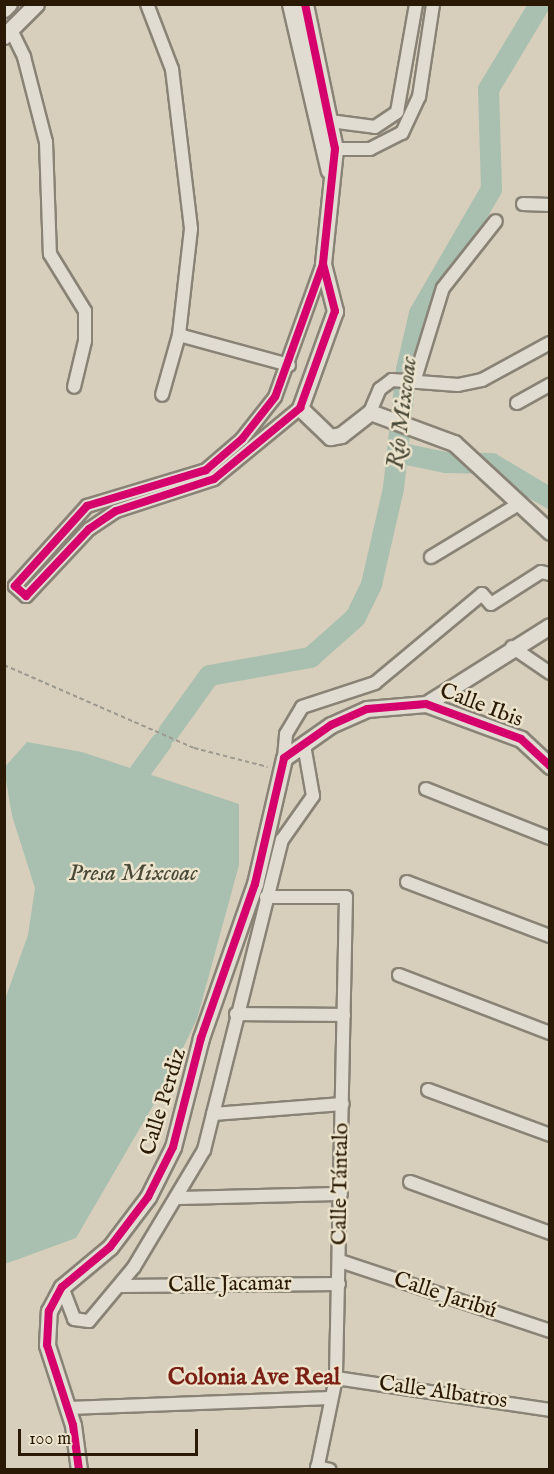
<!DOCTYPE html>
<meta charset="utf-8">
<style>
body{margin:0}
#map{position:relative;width:554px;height:1474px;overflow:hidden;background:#d7cfbc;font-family:"IM FELL English",serif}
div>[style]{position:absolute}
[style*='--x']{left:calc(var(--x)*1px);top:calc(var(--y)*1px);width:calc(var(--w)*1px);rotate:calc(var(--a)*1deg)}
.water>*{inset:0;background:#a9bfaf}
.river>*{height:21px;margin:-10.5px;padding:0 10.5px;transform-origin:10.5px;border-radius:10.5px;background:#a9bfaf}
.path>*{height:2px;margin-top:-1px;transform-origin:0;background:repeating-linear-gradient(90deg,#9d998f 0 4.5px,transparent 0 7.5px)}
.roads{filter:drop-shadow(2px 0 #898376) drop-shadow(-2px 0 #898376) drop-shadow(0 2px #898376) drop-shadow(0 -2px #898376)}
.minor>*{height:12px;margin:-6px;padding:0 6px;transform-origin:6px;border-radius:6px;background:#e0dcd2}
.tertiary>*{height:15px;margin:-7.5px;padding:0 7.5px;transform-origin:7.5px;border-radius:7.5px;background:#e0dcd2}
.cycleway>*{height:8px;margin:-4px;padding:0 4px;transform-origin:4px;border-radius:4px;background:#d6006c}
span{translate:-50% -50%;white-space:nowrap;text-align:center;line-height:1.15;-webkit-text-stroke:5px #ece3cc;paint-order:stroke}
.street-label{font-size:22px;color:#291905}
.water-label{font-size:24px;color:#494937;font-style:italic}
.neighbourhood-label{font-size:24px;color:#7a1f14;font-weight:700}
.frame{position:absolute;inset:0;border:6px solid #291905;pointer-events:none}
.scale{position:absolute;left:18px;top:1429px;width:180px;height:27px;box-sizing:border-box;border:3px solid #291905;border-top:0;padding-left:8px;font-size:18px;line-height:21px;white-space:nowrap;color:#291905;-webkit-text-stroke:4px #ece3cc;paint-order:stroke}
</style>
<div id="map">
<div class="water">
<div style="clip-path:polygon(27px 742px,82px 752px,239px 804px,239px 865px,197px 1019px,165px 1085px,76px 1238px,5px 1264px,5px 999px,28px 935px,35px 888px,12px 816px,4px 768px)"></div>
</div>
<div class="river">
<div style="--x:397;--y:452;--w:49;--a:11.8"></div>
<div style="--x:445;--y:462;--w:46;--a:1.2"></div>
<div style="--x:491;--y:463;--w:69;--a:30.7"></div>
<div style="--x:168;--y:732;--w:70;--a:-54.3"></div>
<div style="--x:209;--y:675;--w:103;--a:-10.1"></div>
<div style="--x:310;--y:657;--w:60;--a:-41.6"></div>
<div style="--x:355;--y:617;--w:37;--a:-64"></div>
<div style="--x:371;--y:584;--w:98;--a:-77.1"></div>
<div style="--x:393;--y:488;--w:120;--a:-83.8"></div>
<div style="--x:406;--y:369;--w:57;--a:-76.9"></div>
<div style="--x:419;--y:313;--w:143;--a:-59.9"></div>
<div style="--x:491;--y:189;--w:100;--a:-91.7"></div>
<div style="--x:488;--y:89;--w:99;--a:-59"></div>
<div style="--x:139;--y:772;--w:37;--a:-54"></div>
</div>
<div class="path">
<div style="--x:4;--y:665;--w:207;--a:23.6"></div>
<div style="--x:194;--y:748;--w:76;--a:14.4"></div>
</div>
<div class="roads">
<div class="minor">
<div style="--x:147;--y:4;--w:70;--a:69"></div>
<div style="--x:172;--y:69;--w:161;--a:83.2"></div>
<div style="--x:191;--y:229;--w:107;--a:96.5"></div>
<div style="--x:179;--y:335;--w:62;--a:105.8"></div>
<div style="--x:11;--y:30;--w:30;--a:64"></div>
<div style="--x:24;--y:57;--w:88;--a:75.5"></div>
<div style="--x:46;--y:142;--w:112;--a:88"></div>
<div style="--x:50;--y:254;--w:67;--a:58.4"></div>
<div style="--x:85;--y:311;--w:30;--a:90"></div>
<div style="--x:85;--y:341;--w:47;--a:103.4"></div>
<div style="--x:322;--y:120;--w:53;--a:7.5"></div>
<div style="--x:375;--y:127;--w:27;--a:-34"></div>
<div style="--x:397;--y:112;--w:110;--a:-80"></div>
<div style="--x:327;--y:149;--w:43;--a:0"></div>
<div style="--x:370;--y:149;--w:36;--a:-27"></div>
<div style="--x:402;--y:133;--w:40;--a:-65"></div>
<div style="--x:419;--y:97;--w:94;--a:-81.4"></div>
<div style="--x:523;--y:204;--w:27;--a:2"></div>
<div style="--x:179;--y:335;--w:114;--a:15.3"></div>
<div style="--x:414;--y:382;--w:98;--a:-72.9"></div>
<div style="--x:443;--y:288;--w:85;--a:-51.7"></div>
<div style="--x:517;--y:403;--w:38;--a:-29"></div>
<div style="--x:300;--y:408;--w:112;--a:140.5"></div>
<div style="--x:214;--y:479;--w:103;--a:161.9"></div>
<div style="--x:116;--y:511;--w:32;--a:146"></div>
<div style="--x:89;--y:529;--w:92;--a:133.2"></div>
<div style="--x:26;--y:596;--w:15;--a:-138"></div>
<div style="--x:15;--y:586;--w:108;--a:-48"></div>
<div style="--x:87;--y:506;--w:124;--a:-16.8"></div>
<div style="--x:206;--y:470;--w:48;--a:-40.7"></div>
<div style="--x:242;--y:439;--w:53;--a:-51.8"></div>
<div style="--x:275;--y:397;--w:141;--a:-70.2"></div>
<div style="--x:370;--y:412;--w:25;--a:-67"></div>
<div style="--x:380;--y:389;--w:15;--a:-37"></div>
<div style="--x:392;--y:380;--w:66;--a:4.3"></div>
<div style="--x:458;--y:385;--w:25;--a:-12"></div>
<div style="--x:482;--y:380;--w:77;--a:-28.6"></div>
<div style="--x:431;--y:557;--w:103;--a:-31.1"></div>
<div style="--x:512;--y:647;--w:46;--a:34.4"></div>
<div style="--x:284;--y:758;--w:24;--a:-85"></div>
<div style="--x:286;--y:734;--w:31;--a:-59"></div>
<div style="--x:302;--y:707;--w:77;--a:-18.2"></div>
<div style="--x:375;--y:683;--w:139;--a:-39.8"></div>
<div style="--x:482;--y:594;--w:13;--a:48"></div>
<div style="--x:491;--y:604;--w:59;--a:-32.6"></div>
<div style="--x:541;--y:572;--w:9;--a:13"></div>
<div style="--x:426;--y:789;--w:133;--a:21.6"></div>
<div style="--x:407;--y:882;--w:153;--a:20.7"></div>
<div style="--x:266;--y:897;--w:80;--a:0"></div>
<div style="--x:346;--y:897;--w:481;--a:91.2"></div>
<div style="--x:336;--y:1378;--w:94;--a:101.7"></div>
<div style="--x:399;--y:975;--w:162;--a:21"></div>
<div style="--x:236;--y:1014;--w:108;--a:0.5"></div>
<div style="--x:428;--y:1090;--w:130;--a:20.2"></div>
<div style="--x:213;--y:1114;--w:130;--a:-4.4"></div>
<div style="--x:410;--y:1182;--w:149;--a:20"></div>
<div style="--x:176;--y:1198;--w:165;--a:-1.4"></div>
<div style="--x:340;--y:1261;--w:221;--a:18.4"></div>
<div style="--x:121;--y:1286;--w:218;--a:-0.5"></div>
<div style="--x:62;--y:1287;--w:34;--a:69"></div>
<div style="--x:74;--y:1319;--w:15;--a:8"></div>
<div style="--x:89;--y:1321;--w:70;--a:-50.2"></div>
<div style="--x:134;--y:1267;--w:136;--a:-59.1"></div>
<div style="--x:204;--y:1150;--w:320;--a:-75.9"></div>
<div style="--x:282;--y:840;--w:54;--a:-54.8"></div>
<div style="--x:313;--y:796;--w:52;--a:-100"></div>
<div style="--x:336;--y:1378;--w:216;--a:8.5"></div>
<div style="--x:68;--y:1408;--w:263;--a:-2.2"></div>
<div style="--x:317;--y:1467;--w:13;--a:13"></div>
</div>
<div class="tertiary">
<div style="--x:290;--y:4;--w:171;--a:76.9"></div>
<div style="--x:305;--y:4;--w:148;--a:78.3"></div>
<div style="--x:335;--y:149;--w:116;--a:96"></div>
<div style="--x:323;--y:264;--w:49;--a:75.7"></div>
<div style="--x:335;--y:311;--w:103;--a:109.8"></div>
<div style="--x:300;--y:408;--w:42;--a:44"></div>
<div style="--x:330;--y:437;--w:11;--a:-10"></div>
<div style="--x:341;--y:435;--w:37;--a:-38"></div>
<div style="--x:370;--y:412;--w:90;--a:20.3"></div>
<div style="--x:454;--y:443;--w:131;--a:42.8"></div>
<div style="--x:4;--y:9;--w:7;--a:-45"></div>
<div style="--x:4;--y:36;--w:45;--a:-45"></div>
<div style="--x:426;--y:704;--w:146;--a:-32.2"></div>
<div style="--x:79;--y:1470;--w:45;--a:-97.6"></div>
<div style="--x:73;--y:1425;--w:84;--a:-108"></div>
<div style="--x:47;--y:1345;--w:34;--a:-87"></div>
<div style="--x:49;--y:1311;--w:27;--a:-62"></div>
<div style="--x:62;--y:1287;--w:62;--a:-39.8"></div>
<div style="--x:110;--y:1247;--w:63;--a:-52.8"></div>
<div style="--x:148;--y:1197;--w:56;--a:-63.4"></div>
<div style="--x:173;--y:1147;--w:113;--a:-75.6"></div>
<div style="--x:201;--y:1038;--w:163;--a:-70.7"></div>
<div style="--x:255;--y:884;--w:129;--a:-77"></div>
<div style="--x:284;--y:758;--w:57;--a:-35.1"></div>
<div style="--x:331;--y:725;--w:39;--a:-24"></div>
<div style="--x:367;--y:709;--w:59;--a:-4.8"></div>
<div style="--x:426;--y:704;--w:101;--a:20.2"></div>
<div style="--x:521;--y:739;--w:40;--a:43"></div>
</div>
</div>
<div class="cycleway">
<div style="--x:305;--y:4;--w:148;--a:78.3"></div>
<div style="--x:335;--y:149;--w:116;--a:96"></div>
<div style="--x:323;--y:264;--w:141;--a:109.8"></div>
<div style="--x:275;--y:397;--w:53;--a:128.2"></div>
<div style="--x:242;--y:439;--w:48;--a:139.3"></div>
<div style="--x:206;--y:470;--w:124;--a:163.2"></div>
<div style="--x:87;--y:506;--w:108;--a:132"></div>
<div style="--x:15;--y:586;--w:15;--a:42"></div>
<div style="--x:26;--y:596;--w:92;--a:-46.8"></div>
<div style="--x:89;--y:529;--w:32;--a:-34"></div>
<div style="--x:116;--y:511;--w:103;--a:-18.1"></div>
<div style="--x:214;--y:479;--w:112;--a:-39.5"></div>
<div style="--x:300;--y:408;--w:103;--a:-70.2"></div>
<div style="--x:335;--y:311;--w:49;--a:-104.3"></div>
<div style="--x:79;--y:1470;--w:45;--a:-97.6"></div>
<div style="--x:73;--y:1425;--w:84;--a:-108"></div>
<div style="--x:47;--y:1345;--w:34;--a:-87"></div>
<div style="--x:49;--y:1311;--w:27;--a:-62"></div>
<div style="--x:62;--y:1287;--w:62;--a:-39.8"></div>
<div style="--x:110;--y:1247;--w:63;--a:-52.8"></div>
<div style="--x:148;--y:1197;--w:56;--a:-63.4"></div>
<div style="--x:173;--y:1147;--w:113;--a:-75.6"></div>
<div style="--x:201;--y:1038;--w:163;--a:-70.7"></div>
<div style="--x:255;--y:884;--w:129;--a:-77"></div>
<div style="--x:284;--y:758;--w:57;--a:-35.1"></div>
<div style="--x:331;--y:725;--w:39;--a:-24"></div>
<div style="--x:367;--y:709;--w:59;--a:-4.8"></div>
<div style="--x:426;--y:704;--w:101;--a:20.2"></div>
<div style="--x:521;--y:739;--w:40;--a:43"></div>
</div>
<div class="street-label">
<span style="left:481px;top:706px;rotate:21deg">Calle Ibis</span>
<span style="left:164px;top:1102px;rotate:-73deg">Calle Perdiz</span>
<span style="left:341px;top:1184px;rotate:-89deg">Calle Tántalo</span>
<span style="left:230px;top:1285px;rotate:-1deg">Calle Jacamar</span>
<span style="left:445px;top:1296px;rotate:18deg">Calle Jaribú</span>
<span style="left:443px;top:1393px;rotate:8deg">Calle Albatros</span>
</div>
<div class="water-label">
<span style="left:403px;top:413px;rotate:-83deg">Río Mixcoac</span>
<span style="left:133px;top:874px">Presa Mixcoac</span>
</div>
<div class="neighbourhood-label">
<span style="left:254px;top:1378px">Colonia Ave Real</span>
</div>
<div class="frame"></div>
<div class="scale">100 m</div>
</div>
